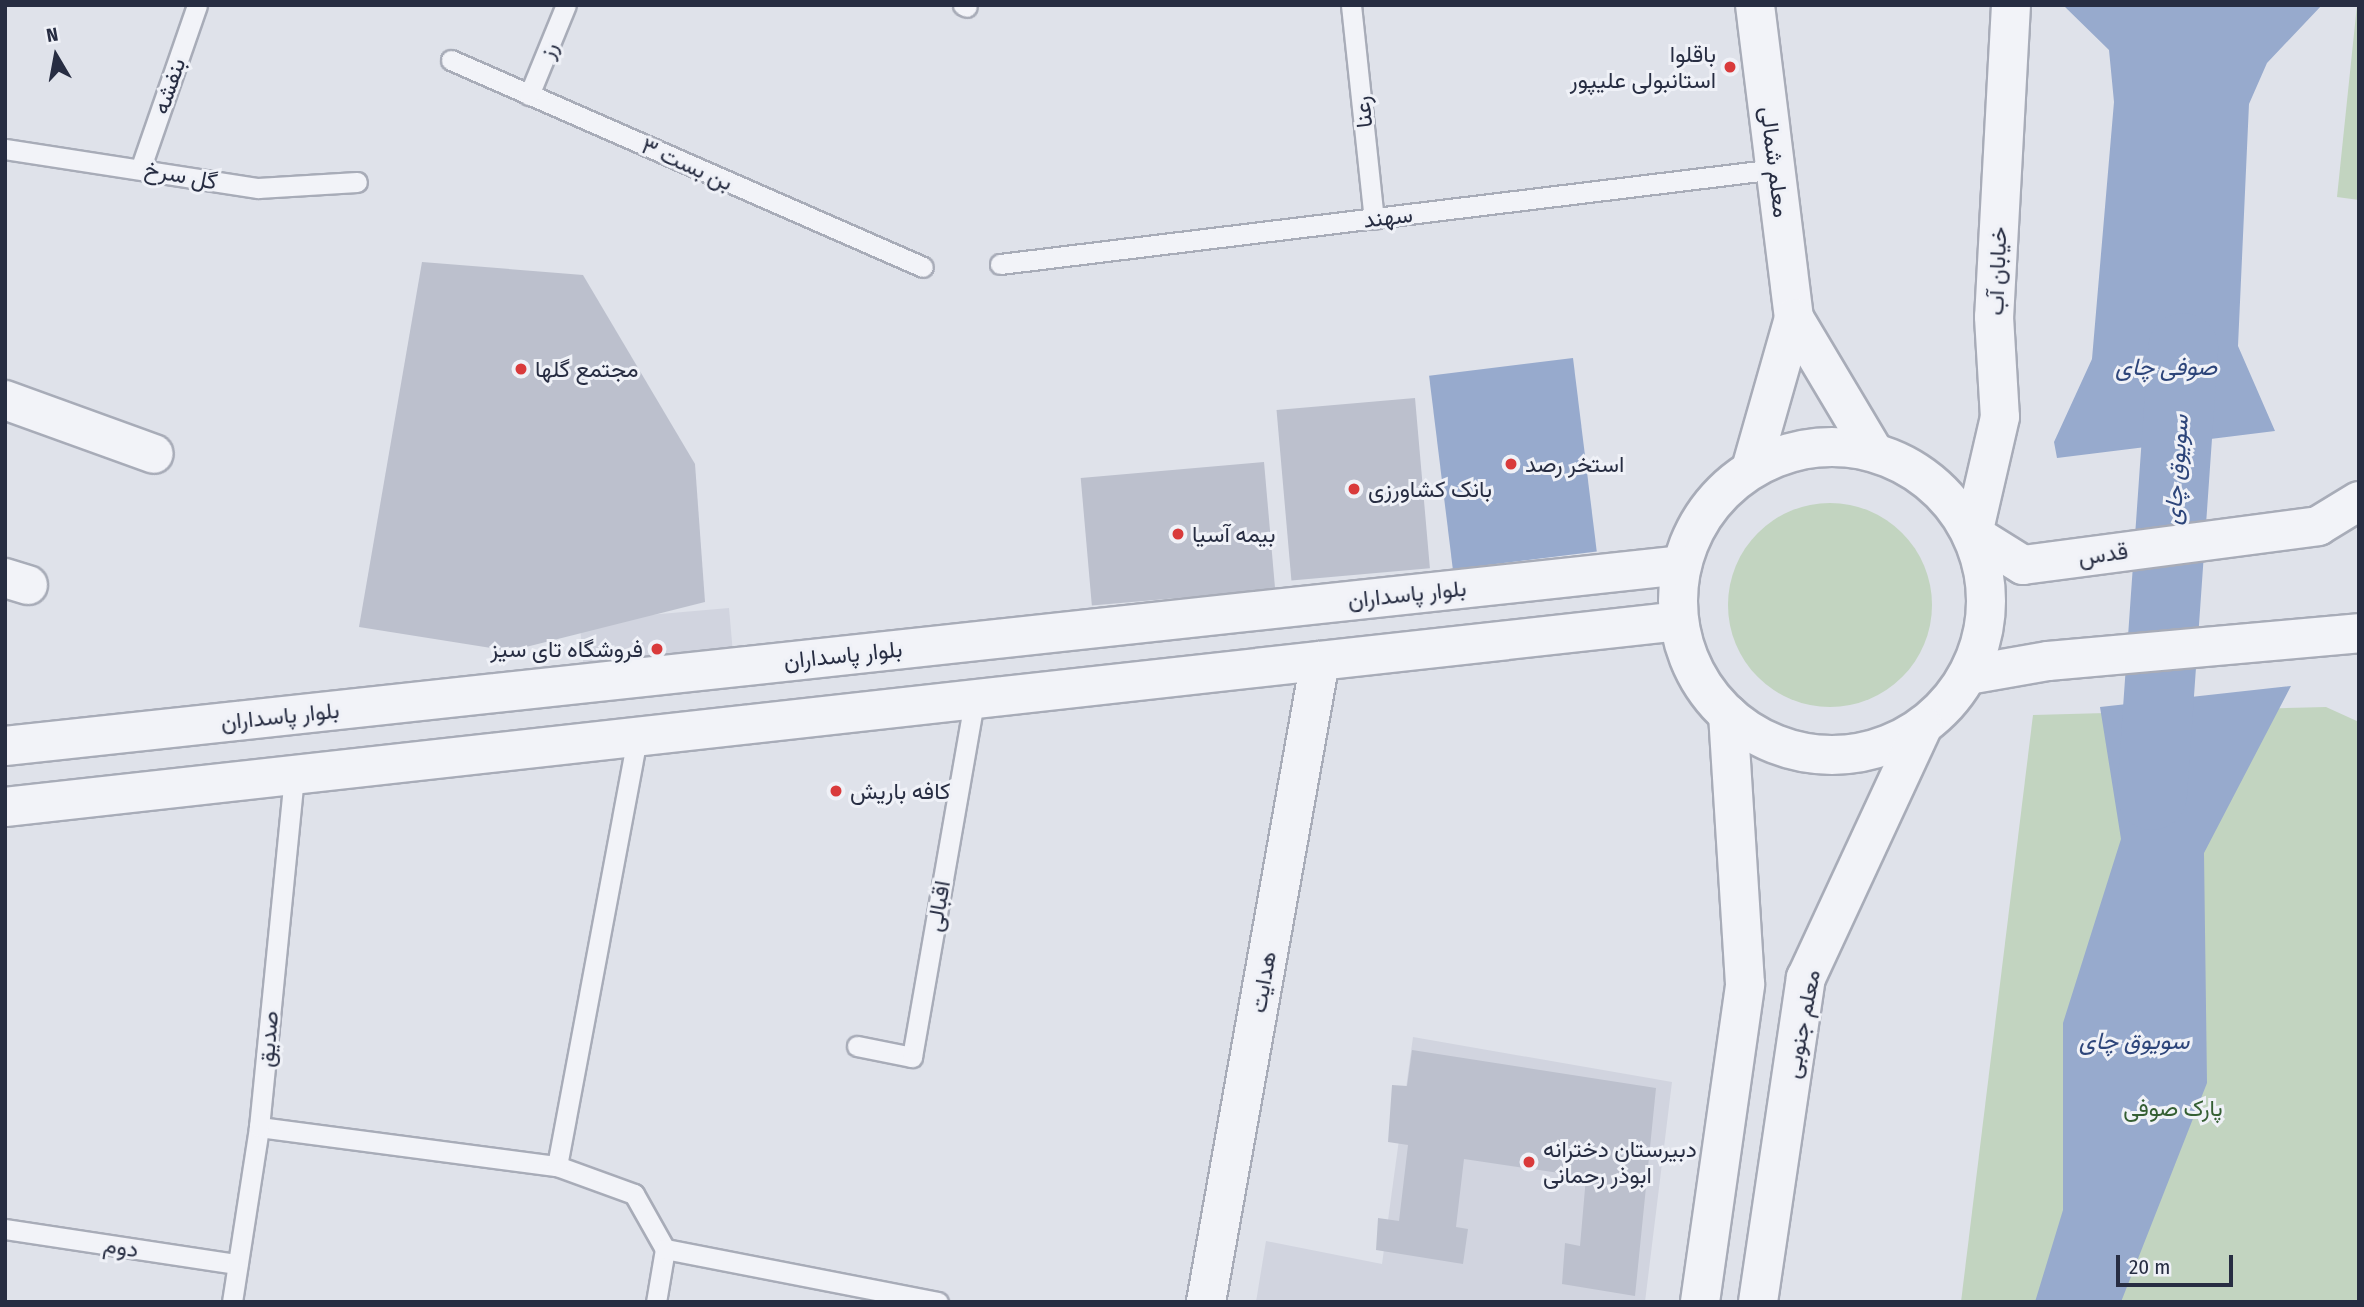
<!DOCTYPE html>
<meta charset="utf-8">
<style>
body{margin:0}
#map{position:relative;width:2364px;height:1307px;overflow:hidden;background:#dfe2ea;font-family:"Fira Sans Condensed",Vazirmatn,sans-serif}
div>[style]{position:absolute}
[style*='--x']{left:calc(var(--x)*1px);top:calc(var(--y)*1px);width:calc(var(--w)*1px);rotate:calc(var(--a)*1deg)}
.built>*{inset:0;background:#d1d4df;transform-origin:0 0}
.green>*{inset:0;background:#c2d4c0}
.round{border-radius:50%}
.water>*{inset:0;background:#97aacd;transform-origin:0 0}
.river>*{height:70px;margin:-35px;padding:0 35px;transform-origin:35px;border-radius:35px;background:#97aacd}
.building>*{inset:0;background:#bcc0cd;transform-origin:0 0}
.roads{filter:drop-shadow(2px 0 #a8acb8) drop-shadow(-2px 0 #a8acb8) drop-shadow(0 2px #a8acb8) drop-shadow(0 -2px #a8acb8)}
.service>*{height:19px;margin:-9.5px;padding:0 9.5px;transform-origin:9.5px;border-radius:9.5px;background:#f2f3f8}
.minor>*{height:38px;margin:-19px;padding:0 19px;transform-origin:19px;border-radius:19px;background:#f2f3f8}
.tertiary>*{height:38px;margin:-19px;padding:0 19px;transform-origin:19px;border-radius:19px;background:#f2f3f8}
.tertiary>.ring{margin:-19px;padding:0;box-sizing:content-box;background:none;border:38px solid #f2f3f8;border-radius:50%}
.dots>*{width:19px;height:19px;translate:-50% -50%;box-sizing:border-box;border:4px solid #eff1f7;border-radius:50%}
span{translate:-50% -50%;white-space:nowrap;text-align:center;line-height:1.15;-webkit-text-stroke:6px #eff1f7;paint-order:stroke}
.street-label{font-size:23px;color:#272d42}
.poi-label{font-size:23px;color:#272d42}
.right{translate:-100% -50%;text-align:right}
.left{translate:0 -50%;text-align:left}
.park-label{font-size:23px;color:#355f33}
.water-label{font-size:24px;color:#2d457a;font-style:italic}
.frame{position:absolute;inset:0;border:7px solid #272d42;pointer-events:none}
.north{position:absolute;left:21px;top:21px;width:70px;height:70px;-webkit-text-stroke:5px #eff1f7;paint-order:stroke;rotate:350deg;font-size:19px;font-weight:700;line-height:28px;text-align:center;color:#272d42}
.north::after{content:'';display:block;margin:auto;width:24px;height:32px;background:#272d42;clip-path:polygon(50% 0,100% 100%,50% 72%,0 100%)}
.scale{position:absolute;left:2116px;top:1255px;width:117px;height:32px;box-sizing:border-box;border:4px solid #272d42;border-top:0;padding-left:9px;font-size:21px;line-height:24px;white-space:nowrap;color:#272d42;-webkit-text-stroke:5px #eff1f7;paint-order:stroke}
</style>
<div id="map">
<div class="built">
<div style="left:729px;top:608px;width:58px;height:150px;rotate:85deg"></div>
<div style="clip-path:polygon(1413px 1037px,1672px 1082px,1645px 1302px,1256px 1302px,1266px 1241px,1382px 1264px)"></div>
</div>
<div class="green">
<div style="clip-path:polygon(2357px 5px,2359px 5px,2359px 200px,2337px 197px)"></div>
<div class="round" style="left:1728px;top:503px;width:204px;height:204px"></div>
<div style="clip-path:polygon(2326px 707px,2359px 722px,2359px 1302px,1961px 1302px,2033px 715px)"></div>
</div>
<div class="water">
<div style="clip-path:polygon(2063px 5px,2322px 5px,2267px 63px,2249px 104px,2238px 346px,2275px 431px,2057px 458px,2054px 442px,2092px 359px,2114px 102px,2109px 50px)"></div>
<div style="left:1573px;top:358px;width:195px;height:145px;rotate:83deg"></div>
<div style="clip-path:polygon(2291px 686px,2204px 853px,2207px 1083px,2121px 1302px,2035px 1302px,2063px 1210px,2063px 1023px,2121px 839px,2100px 707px)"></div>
</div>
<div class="river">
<div style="--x:2152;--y:795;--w:448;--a:-86"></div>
</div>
<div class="building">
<div style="clip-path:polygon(422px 262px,583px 275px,695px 464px,705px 602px,510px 651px,359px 627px)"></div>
<div style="left:1415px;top:398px;width:171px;height:139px;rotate:85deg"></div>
<div style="left:1264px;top:462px;width:128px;height:184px;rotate:85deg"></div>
<div style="clip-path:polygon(1412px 1050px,1656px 1088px,1635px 1296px,1562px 1284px,1565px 1243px,1580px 1246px,1586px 1177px,1464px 1159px,1456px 1227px,1468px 1229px,1463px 1264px,1376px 1250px,1378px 1218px,1399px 1221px,1408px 1145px,1388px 1142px,1392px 1085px,1407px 1086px)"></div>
</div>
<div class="roads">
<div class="service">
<div style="--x:963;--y:5;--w:4;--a:27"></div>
<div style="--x:1351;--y:5;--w:215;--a:83.9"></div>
<div style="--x:451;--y:60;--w:515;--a:23.68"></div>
<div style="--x:529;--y:95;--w:97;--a:-67.7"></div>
<div style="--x:5;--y:149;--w:256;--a:8.8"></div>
<div style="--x:258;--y:188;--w:99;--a:-3.5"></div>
<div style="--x:141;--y:167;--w:171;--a:-70.9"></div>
<div style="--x:1000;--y:264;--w:782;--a:-6.98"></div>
<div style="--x:857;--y:1046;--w:56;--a:11.3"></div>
<div style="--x:912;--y:1057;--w:362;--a:-80.1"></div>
<div style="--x:259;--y:1127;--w:301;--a:7.5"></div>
<div style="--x:557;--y:1166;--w:82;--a:20"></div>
<div style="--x:634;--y:1194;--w:63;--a:60.6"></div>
<div style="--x:665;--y:1249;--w:54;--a:99.6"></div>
<div style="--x:557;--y:1166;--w:436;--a:-79.4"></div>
<div style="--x:5;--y:1229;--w:235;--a:8.6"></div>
<div style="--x:665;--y:1249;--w:278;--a:11"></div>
<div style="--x:232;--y:1302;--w:177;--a:-81.2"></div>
<div style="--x:259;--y:1127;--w:354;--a:-84.3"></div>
</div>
<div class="minor">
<div style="--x:5;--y:400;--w:158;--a:19.9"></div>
<div style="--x:5;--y:578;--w:24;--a:17"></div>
<div style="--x:1206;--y:1302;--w:651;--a:-79.92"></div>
</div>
<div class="tertiary">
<div style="--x:1755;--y:5;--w:315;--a:82.9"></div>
<div style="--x:2011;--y:5;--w:312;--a:93.1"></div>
<div style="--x:1994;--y:317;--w:100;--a:86.6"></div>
<div style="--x:2000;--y:417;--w:120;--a:103"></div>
<div style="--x:1973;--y:534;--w:59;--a:31.8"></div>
<div style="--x:2023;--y:565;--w:298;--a:-7.5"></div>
<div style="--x:2318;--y:526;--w:48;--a:-31.4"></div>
<div class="ring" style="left:1678px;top:447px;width:270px;height:270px"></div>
<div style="--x:1751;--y:469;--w:157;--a:-74.1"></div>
<div style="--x:1794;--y:318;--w:156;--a:59.2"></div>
<div style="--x:1968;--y:675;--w:81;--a:-9.9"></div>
<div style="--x:2048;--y:661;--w:312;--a:-5.1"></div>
<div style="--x:5;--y:746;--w:1686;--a:-6.16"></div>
<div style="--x:5;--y:807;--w:1684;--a:-6.34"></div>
<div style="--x:1700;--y:1302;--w:321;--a:-81.9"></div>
<div style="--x:1745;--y:984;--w:270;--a:-93.6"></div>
<div style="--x:1758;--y:1302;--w:328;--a:-81.6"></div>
<div style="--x:1806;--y:978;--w:278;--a:-65.1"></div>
</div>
</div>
<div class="dots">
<div style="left:1730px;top:67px;background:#d93a3b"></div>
<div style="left:521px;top:369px;background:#d93a3b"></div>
<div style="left:1511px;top:464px;background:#d93a3b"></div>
<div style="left:1354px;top:489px;background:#d93a3b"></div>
<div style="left:1178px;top:534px;background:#d93a3b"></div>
<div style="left:657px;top:649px;background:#d93a3b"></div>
<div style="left:836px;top:791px;background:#d93a3b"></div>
<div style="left:1529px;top:1162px;background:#d93a3b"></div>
</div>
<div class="street-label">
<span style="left:548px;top:50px;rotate:-68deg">رز</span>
<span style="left:169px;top:86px;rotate:-71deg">بنفشه</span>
<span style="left:1363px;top:112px;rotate:-96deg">رعنا</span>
<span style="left:1775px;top:162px;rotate:83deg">معلم شمالی</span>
<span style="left:687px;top:164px;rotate:24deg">بن بست ۳</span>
<span style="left:181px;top:175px;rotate:11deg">گل سرخ</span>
<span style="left:1388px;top:217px;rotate:-7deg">سهند</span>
<span style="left:1997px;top:271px;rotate:-88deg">خیابان آب</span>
<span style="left:2103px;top:554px;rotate:-8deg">قدس</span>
<span style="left:1407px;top:594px;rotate:-6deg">بلوار پاسداران</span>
<span style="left:843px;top:655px;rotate:-6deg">بلوار پاسداران</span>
<span style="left:280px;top:716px;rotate:-6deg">بلوار پاسداران</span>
<span style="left:938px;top:906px;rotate:-80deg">اقبالی</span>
<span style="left:1263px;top:982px;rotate:-80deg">هدایت</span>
<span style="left:1802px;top:1024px;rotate:-79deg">معلم جنوبی</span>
<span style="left:268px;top:1039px;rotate:-85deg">صدیق</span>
<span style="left:121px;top:1247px;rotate:9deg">دوم</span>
</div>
<div class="poi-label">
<span class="right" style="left:1716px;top:67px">باقلوا<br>استانبولی علیپور</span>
<span class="left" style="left:535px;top:369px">مجتمع گلها</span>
<span class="left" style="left:1525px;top:464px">استخر رصد</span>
<span class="left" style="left:1368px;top:489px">بانک کشاورزی</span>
<span class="left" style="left:1192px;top:534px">بیمه آسیا</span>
<span class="right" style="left:643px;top:649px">فروشگاه تای سیز</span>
<span class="left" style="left:850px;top:791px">کافه باریش</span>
<span class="left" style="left:1543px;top:1162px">دبیرستان دخترانه<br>ابوذر رحمانی</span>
</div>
<div class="park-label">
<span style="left:2173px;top:1108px">پارک صوفی</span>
</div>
<div class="water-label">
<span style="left:2166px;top:368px">صوفی چای</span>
<span style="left:2177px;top:470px;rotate:-86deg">سویوق چای</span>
<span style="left:2134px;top:1042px">سویوق چای</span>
</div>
<div class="frame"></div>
<div class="north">N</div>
<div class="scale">20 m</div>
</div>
